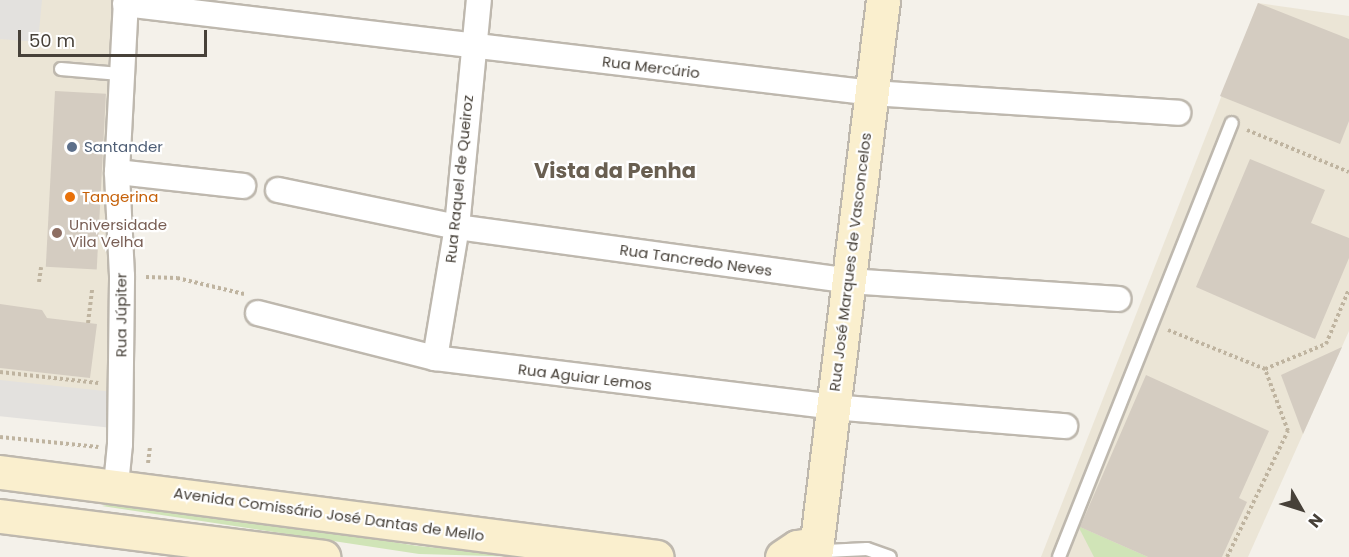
<!DOCTYPE html>
<meta charset="utf-8">
<style>
body{margin:0}
#map{position:relative;width:1349px;height:557px;overflow:hidden;background:#f4f1ea;font-family:Poppins,sans-serif}
div>[style]{position:absolute}
[style*='--x']{left:calc(var(--x)*1px);top:calc(var(--y)*1px);width:calc(var(--w)*1px);rotate:calc(var(--a)*1deg)}
.education>*{inset:0;background:#ebe5d6}
.green>*{inset:0;background:#d0e4b7}
.parking>*{inset:0;background:#e3e1de;transform-origin:0 0}
.building>*{inset:0;background:#d4ccc1;transform-origin:0 0}
.path>*{height:4px;margin-top:-2px;transform-origin:0;background:repeating-linear-gradient(90deg,#bfb4a0 0 3px,transparent 0 6px)}
.roads{filter:drop-shadow(2px 0 #beb8ae) drop-shadow(-2px 0 #beb8ae) drop-shadow(0 2px #beb8ae) drop-shadow(0 -2px #beb8ae)}
.lane>*{height:12px;margin:-6px;padding:0 6px;transform-origin:6px;border-radius:6px;background:#fff}
.street>*{height:24px;margin:-12px;padding:0 12px;transform-origin:12px;border-radius:12px;background:#fff}
.secondary>*{height:33px;margin:-16.5px;padding:0 16.5px;transform-origin:16.5px;border-radius:16.5px;background:#faefce}
.dots>*{width:16px;height:16px;translate:-50% -50%;box-sizing:border-box;border:3px solid #fff;border-radius:50%}
span{translate:-50% -50%;white-space:nowrap;text-align:center;line-height:1.15;-webkit-text-stroke:4.5px #fff;paint-order:stroke}
.street-label{font-size:15px;color:#474139}
.service-label{font-size:15px;color:#4e5e75}
.left{translate:0 -50%;text-align:left}
.food-label{font-size:15px;color:#c56008}
.education-label{font-size:15px;color:#785e54}
.district-label{font-size:21px;color:#695f51;font-weight:700}
.north{position:absolute;left:1271px;top:479px;width:60px;height:60px;-webkit-text-stroke:4px #fff;paint-order:stroke;rotate:129deg;font-size:16px;font-weight:700;line-height:24px;text-align:center;color:#474139}
.north::after{content:'';display:block;margin:auto;width:21px;height:27px;background:#474139;clip-path:polygon(50% 0,100% 100%,50% 72%,0 100%)}
.scale{position:absolute;left:18px;top:30px;width:189px;height:27px;box-sizing:border-box;border:3px solid #474139;border-top:0;padding-left:8px;font-size:18px;line-height:21px;white-space:nowrap;color:#474139;-webkit-text-stroke:4px #fff;paint-order:stroke}
</style>
<div id="map">
<div class="education">
<div style="clip-path:polygon(0 0,115px 0,107px 74px,121px 392px,0 416px)"></div>
<div style="clip-path:polygon(1258px 3px,1349px 16px,1349px 331px,1248px 557px,1041px 557px)"></div>
</div>
<div class="green">
<div style="clip-path:polygon(129px 500px,418px 546px,532px 557px,419px 554px,102px 506px)"></div>
<div style="clip-path:polygon(1078px 526px,1148px 557px,1094px 557px)"></div>
</div>
<div class="parking">
<div style="clip-path:polygon(0 0,42px 0,38px 42px,0 39px)"></div>
<div style="left:0;top:380px;width:122px;height:36px;rotate:6deg"></div>
</div>
<div class="building">
<div style="clip-path:polygon(1258px 3px,1349px 39px,1349px 121px,1340px 144px,1220px 96px)"></div>
<div style="left:55px;top:91px;width:51px;height:176px;rotate:3deg"></div>
<div style="clip-path:polygon(1250px 159px,1325px 190px,1311px 223px,1349px 238px,1349px 258px,1315px 339px,1196px 287px)"></div>
<div style="clip-path:polygon(0 304px,42px 310px,47px 318px,97px 324px,90px 378px,0 368px)"></div>
<div style="clip-path:polygon(1342px 347px,1303px 434px,1281px 375px)"></div>
<div style="clip-path:polygon(1146px 375px,1269px 431px,1239px 498px,1247px 502px,1222px 557px,1148px 557px,1080px 527px)"></div>
</div>
<div class="path">
<div style="--x:1247;--y:130;--w:110;--a:22.4"></div>
<div style="--x:146;--y:277;--w:31;--a:2"></div>
<div style="--x:177;--y:278;--w:69;--a:13.4"></div>
<div style="--x:39;--y:282;--w:15;--a:-82"></div>
<div style="--x:88;--y:323;--w:35;--a:-83"></div>
<div style="--x:1168;--y:330;--w:105;--a:21.9"></div>
<div style="--x:0;--y:372;--w:99;--a:6.4"></div>
<div style="--x:0;--y:437;--w:99;--a:5.8"></div>
<div style="--x:148;--y:463;--w:17;--a:-83"></div>
<div style="--x:1227;--y:557;--w:140;--a:-64.2"></div>
<div style="--x:1288;--y:431;--w:66;--a:-110.4"></div>
<div style="--x:1265;--y:369;--w:66;--a:-22.3"></div>
<div style="--x:1326;--y:344;--w:60;--a:-67.3"></div>
</div>
<div class="roads">
<div class="lane">
<div style="--x:61;--y:69;--w:59;--a:4.8"></div>
<div style="--x:826;--y:551;--w:41;--a:-2.8"></div>
<div style="--x:867;--y:549;--w:24;--a:19"></div>
<div style="--x:1059;--y:557;--w:467;--a:-68.3"></div>
</div>
<div class="street">
<div style="--x:125;--y:4;--w:752;--a:6.79"></div>
<div style="--x:872;--y:93;--w:307;--a:3.7"></div>
<div style="--x:117;--y:172;--w:127;--a:6.3"></div>
<div style="--x:278;--y:190;--w:183;--a:11.7"></div>
<div style="--x:457;--y:227;--w:396;--a:7.8"></div>
<div style="--x:849;--y:281;--w:270;--a:3.8"></div>
<div style="--x:258;--y:313;--w:183;--a:14.3"></div>
<div style="--x:435;--y:358;--w:400;--a:7"></div>
<div style="--x:832;--y:407;--w:234;--a:4.7"></div>
<div style="--x:435;--y:358;--w:133;--a:-80.5"></div>
<div style="--x:457;--y:227;--w:228;--a:-84.5"></div>
<div style="--x:116;--y:485;--w:41;--a:-84.4"></div>
<div style="--x:120;--y:444;--w:168;--a:-89.3"></div>
<div style="--x:122;--y:276;--w:104;--a:-92.8"></div>
<div style="--x:117;--y:172;--w:172;--a:-87"></div>
</div>
<div class="secondary">
<div style="--x:0;--y:472;--w:662;--a:7.37"></div>
<div style="--x:0;--y:516;--w:326;--a:7.2"></div>
<div style="--x:782;--y:557;--w:18;--a:-34"></div>
<div style="--x:797;--y:547;--w:20;--a:-9"></div>
<div style="--x:815;--y:557;--w:561;--a:-83.04"></div>
</div>
</div>
<div class="dots">
<div style="left:72px;top:147px;background:#5c6f8a"></div>
<div style="left:70px;top:197px;background:#e8710a"></div>
<div style="left:57px;top:233px;background:#8d6e63"></div>
</div>
<div class="street-label">
<span style="left:651px;top:67px;rotate:7deg">Rua Mercúrio</span>
<span style="left:459px;top:179px;rotate:-84deg">Rua Raquel de Queiroz</span>
<span style="left:696px;top:260px;rotate:8deg">Rua Tancredo Neves</span>
<span style="left:850px;top:262px;rotate:-83deg">Rua José Marques de Vasconcelos</span>
<span style="left:121px;top:315px;rotate:-90deg">Rua Júpiter</span>
<span style="left:585px;top:377px;rotate:7deg">Rua Aguiar Lemos</span>
<span style="left:329px;top:514px;rotate:8deg">Avenida Comissário José Dantas de Mello</span>
</div>
<div class="service-label">
<span class="left" style="left:84px;top:147px">Santander</span>
</div>
<div class="food-label">
<span class="left" style="left:82px;top:197px">Tangerina</span>
</div>
<div class="education-label">
<span class="left" style="left:69px;top:233px">Universidade<br>Vila Velha</span>
</div>
<div class="district-label">
<span style="left:615px;top:171px">Vista da Penha</span>
</div>
<div class="north">N</div>
<div class="scale">50 m</div>
</div>
